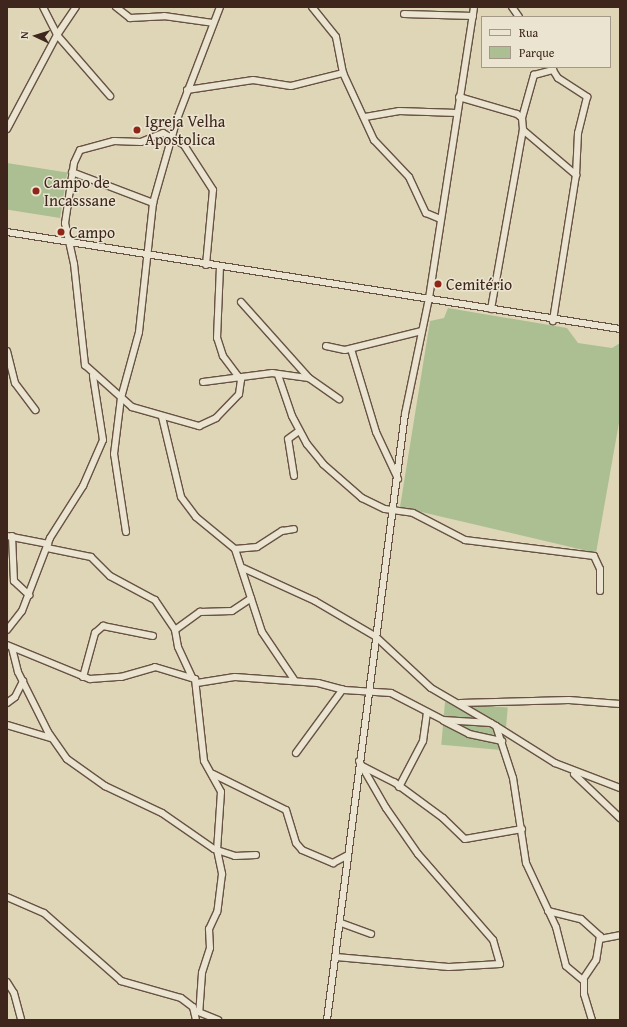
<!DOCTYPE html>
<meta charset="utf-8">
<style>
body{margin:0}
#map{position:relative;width:627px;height:1027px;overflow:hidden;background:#dfd6b8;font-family:"Gentium Book Plus",serif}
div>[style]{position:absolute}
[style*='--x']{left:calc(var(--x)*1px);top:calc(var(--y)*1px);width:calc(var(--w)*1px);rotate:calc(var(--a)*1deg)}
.green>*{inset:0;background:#acbf93;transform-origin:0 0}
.roads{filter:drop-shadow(1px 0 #675243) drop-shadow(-1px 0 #675243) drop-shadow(0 1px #675243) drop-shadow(0 -1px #675243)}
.minor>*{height:6px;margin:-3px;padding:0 3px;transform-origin:3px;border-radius:3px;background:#eae4d1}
.dots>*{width:11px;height:11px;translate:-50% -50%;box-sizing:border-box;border:2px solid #eae4d1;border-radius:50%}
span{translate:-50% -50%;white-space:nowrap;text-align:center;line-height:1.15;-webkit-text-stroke:3px #eae4d1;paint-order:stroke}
.poi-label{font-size:16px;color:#3f261c}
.left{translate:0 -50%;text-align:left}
.frame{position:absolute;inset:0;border:8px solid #3f261c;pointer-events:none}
.legend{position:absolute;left:481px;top:16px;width:130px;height:52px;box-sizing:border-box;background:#eae4d1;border:1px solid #a69889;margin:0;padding:5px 7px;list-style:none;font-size:12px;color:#3f261c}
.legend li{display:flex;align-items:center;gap:8px;height:20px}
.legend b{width:20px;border:1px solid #a69889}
.north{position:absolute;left:16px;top:16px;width:40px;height:40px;-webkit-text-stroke:3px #eae4d1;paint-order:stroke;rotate:274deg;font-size:11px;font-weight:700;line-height:16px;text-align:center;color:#3f261c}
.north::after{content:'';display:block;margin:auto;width:14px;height:18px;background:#3f261c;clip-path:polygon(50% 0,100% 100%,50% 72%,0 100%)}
</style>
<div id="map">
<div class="green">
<div style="left:7px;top:163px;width:61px;height:46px;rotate:9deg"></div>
<div style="clip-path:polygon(448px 308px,567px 328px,578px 343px,612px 348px,620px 343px,620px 417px,596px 553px,400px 507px,430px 321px,444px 318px)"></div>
<div style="left:445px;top:702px;width:63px;height:43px;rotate:5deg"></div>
</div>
<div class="roads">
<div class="minor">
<div style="--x:43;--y:7;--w:31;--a:63"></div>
<div style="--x:57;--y:35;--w:81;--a:49"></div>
<div style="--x:116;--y:7;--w:18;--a:38"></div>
<div style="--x:130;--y:18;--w:34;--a:-3"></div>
<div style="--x:164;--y:16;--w:49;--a:8.1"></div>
<div style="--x:312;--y:7;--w:38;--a:51"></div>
<div style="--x:336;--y:37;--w:37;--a:79"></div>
<div style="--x:343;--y:73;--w:74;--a:65.2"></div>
<div style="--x:374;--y:140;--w:51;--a:46.6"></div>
<div style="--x:409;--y:177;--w:40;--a:65"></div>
<div style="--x:426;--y:213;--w:15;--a:23"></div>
<div style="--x:512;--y:7;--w:12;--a:55"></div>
<div style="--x:404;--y:14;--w:69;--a:1.7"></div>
<div style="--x:551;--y:67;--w:13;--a:58"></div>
<div style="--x:558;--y:78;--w:35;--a:33"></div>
<div style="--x:587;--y:97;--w:37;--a:104"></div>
<div style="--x:578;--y:133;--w:42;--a:92.7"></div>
<div style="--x:187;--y:90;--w:67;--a:-8.6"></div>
<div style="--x:253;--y:80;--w:38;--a:9"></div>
<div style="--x:291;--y:86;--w:54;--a:-14"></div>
<div style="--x:459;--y:97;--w:60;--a:16.3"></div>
<div style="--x:517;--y:114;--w:6;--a:39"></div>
<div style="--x:522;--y:118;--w:12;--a:85"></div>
<div style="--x:523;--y:130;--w:70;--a:40.3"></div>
<div style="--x:576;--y:175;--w:148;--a:99"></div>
<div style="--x:365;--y:117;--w:35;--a:-10"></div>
<div style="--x:399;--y:111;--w:58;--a:2"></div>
<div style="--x:522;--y:118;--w:45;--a:-74.4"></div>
<div style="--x:534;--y:75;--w:20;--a:-15"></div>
<div style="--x:7;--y:129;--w:106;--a:-62"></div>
<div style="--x:57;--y:35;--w:34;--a:-56"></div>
<div style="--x:72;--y:172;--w:87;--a:20.9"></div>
<div style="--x:7;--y:232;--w:621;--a:8.99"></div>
<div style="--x:206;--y:265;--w:75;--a:-84.7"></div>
<div style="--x:213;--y:190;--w:54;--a:-122.8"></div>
<div style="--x:184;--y:145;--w:24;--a:-150"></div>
<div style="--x:163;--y:133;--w:24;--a:158"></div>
<div style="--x:141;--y:142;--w:27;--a:-178"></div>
<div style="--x:114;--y:141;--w:35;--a:165"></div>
<div style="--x:80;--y:150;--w:14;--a:115"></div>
<div style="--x:74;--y:163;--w:61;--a:98.5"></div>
<div style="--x:65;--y:223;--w:42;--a:77.6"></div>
<div style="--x:74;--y:264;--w:102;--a:83.8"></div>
<div style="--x:85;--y:365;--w:63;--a:41.8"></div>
<div style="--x:132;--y:407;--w:70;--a:15.8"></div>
<div style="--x:199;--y:426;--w:19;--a:-25"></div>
<div style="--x:216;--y:418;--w:33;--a:-46"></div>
<div style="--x:239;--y:394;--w:14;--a:-82"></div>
<div style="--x:241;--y:380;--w:30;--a:-127"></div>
<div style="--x:223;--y:356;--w:19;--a:-108"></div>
<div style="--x:217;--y:338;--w:72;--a:-87.6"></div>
<div style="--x:241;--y:302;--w:102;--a:48.2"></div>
<div style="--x:491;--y:309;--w:182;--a:-79.9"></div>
<div style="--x:326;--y:346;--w:19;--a:12"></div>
<div style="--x:345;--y:350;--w:79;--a:-13.9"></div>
<div style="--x:351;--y:349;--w:87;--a:73.2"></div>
<div style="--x:376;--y:432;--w:52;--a:64.9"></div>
<div style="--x:7;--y:351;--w:33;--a:76"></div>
<div style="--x:15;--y:383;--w:34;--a:53"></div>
<div style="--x:278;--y:375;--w:43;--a:71.1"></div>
<div style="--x:292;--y:416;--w:32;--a:62"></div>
<div style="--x:307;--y:444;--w:26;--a:51"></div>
<div style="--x:323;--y:464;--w:52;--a:41.1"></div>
<div style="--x:362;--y:498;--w:25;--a:26"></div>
<div style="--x:385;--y:509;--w:28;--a:8"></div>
<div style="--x:413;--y:513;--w:59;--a:27.4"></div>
<div style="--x:465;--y:540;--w:130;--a:7.1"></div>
<div style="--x:594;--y:556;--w:14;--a:65"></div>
<div style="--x:600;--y:569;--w:22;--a:90"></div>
<div style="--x:203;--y:382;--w:70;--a:-7.4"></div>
<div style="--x:272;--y:373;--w:37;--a:8"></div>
<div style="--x:309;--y:378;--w:37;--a:35"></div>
<div style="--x:162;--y:417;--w:82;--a:76.6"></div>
<div style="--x:181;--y:497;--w:25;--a:53"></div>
<div style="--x:196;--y:517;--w:50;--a:39.4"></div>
<div style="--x:235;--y:549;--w:87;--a:72"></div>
<div style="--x:262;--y:632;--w:59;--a:56"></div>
<div style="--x:294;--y:476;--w:37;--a:-99"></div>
<div style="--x:288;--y:439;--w:14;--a:-36"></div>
<div style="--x:126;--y:532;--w:79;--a:-98.7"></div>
<div style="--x:114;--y:454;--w:56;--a:-82.9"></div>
<div style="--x:121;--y:398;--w:68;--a:-74.7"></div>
<div style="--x:139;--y:332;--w:130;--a:-83.8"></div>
<div style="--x:153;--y:203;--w:87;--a:-74.1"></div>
<div style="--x:177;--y:119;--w:120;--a:-69"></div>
<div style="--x:7;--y:536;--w:42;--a:11"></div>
<div style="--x:12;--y:536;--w:45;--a:87.5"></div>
<div style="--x:14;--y:581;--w:21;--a:43"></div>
<div style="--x:47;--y:548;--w:45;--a:11.6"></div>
<div style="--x:91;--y:557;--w:27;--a:45"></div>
<div style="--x:110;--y:576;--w:51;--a:28.1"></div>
<div style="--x:155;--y:600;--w:36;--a:56"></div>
<div style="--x:175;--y:630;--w:17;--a:80"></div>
<div style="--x:178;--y:647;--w:33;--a:65"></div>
<div style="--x:235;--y:549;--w:22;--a:-5"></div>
<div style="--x:257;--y:547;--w:30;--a:-33"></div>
<div style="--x:282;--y:531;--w:12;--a:-9"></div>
<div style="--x:243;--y:568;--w:79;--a:24.6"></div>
<div style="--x:315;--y:601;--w:69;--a:30.3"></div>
<div style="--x:375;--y:636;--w:76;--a:42.9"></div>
<div style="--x:431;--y:688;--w:75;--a:30.3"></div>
<div style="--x:496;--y:726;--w:55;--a:71.9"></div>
<div style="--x:513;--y:778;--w:86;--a:81.3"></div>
<div style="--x:526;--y:863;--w:71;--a:64.9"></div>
<div style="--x:556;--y:927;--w:40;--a:75.6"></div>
<div style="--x:566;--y:966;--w:23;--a:40"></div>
<div style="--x:584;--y:981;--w:13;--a:90"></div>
<div style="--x:584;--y:994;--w:27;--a:73"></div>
<div style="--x:7;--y:630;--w:24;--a:-52"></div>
<div style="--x:22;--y:611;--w:78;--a:-69"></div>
<div style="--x:50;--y:538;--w:62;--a:-57.6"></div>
<div style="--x:83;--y:486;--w:50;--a:-66.5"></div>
<div style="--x:103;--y:440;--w:65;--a:-98.9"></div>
<div style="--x:175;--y:630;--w:31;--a:-36"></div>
<div style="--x:200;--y:612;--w:32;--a:-2"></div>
<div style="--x:232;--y:611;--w:23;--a:-34"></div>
<div style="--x:7;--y:645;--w:90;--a:22.3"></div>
<div style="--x:90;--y:679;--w:31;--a:-4"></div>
<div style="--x:121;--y:677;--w:35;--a:-16"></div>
<div style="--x:155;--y:667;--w:42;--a:16.7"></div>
<div style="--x:195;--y:679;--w:82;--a:83.7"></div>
<div style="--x:204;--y:761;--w:35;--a:61"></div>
<div style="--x:221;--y:792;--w:58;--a:93.9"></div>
<div style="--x:217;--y:850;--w:25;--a:78"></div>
<div style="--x:222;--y:874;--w:38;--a:97"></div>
<div style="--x:217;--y:912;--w:19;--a:115"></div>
<div style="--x:209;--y:929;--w:19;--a:87"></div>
<div style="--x:210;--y:948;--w:26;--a:108"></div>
<div style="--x:202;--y:973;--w:39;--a:94"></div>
<div style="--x:12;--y:648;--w:25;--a:76"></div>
<div style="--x:18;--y:672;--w:67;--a:63.4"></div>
<div style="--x:48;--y:732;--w:33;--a:55"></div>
<div style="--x:67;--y:759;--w:47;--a:35.4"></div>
<div style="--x:105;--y:786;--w:63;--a:25.3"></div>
<div style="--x:162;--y:813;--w:63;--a:34.7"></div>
<div style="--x:214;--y:849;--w:22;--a:18"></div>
<div style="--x:235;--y:856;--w:21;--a:-3"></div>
<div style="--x:83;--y:677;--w:46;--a:-74.7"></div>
<div style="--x:95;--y:633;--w:11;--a:-41"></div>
<div style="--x:103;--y:626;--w:51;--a:11.3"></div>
<div style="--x:197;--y:683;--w:38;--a:-9"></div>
<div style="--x:235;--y:677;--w:83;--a:4.1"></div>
<div style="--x:318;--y:683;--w:27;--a:15"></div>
<div style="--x:344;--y:690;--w:47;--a:3.7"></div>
<div style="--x:391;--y:693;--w:59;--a:27.4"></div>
<div style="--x:443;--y:720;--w:48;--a:3.6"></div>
<div style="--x:7;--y:703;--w:10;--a:-37"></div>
<div style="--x:15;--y:697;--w:18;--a:-63"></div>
<div style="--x:460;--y:703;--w:109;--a:-1.6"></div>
<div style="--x:569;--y:700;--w:51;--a:4.5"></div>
<div style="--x:444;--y:721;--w:28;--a:27"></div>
<div style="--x:469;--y:734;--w:34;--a:12"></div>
<div style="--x:7;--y:725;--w:46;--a:16.5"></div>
<div style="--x:496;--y:726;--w:70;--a:32.1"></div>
<div style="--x:555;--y:763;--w:70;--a:21"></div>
<div style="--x:296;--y:753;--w:79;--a:-53.7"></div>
<div style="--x:362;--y:766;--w:36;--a:27"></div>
<div style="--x:394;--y:782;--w:61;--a:36.3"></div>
<div style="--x:443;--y:818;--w:30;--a:44"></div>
<div style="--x:465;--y:839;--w:58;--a:-10"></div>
<div style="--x:213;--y:774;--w:81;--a:26.3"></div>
<div style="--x:286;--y:810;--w:34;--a:73"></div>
<div style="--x:296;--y:843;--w:9;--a:49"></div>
<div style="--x:302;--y:850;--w:34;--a:23"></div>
<div style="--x:333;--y:863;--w:17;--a:-28"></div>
<div style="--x:574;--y:774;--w:64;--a:43.7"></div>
<div style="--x:399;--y:787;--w:52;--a:-62.4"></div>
<div style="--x:423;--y:741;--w:29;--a:-82"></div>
<div style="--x:7;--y:897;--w:40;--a:23.4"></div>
<div style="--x:44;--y:913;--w:103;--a:41.4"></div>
<div style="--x:121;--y:981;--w:62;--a:15.8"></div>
<div style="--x:181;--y:998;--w:15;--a:37"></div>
<div style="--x:193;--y:1007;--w:13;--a:77"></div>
<div style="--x:548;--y:911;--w:34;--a:14"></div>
<div style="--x:581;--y:919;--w:25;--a:42"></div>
<div style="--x:600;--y:936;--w:24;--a:99"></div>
<div style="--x:596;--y:960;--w:23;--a:124"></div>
<div style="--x:341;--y:923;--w:32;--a:20"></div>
<div style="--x:600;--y:939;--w:20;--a:-11"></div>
<div style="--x:336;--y:957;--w:113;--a:5.1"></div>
<div style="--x:449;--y:967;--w:51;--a:-3.4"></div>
<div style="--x:500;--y:964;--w:25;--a:-106"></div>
<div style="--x:493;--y:940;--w:114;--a:-131.1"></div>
<div style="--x:418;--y:854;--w:56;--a:-124.8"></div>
<div style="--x:386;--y:808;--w:54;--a:-119.9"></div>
<div style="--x:7;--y:982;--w:13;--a:58"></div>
<div style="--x:14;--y:993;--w:28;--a:75"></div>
<div style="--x:196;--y:1011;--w:24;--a:22"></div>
<div style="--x:327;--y:1020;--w:611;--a:-82.67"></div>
<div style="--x:405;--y:414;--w:118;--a:-78.3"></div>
<div style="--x:429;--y:298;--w:294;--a:-81.2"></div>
</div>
</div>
<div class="dots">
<div style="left:137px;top:130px;background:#8f2418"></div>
<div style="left:36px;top:191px;background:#8f2418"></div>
<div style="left:61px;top:232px;background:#8f2418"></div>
<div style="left:438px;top:284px;background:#8f2418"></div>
</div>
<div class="poi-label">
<span class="left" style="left:145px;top:130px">Igreja Velha<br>Apostolica</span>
<span class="left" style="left:44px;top:191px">Campo de<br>Incasssane</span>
<span class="left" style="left:69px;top:232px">Campo</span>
<span class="left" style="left:446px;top:284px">Cemitério</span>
</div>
<div class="frame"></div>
<ul class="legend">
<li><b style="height:5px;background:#eae4d1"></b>Rua</li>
<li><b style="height:11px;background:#acbf93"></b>Parque</li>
</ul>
<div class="north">N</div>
</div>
